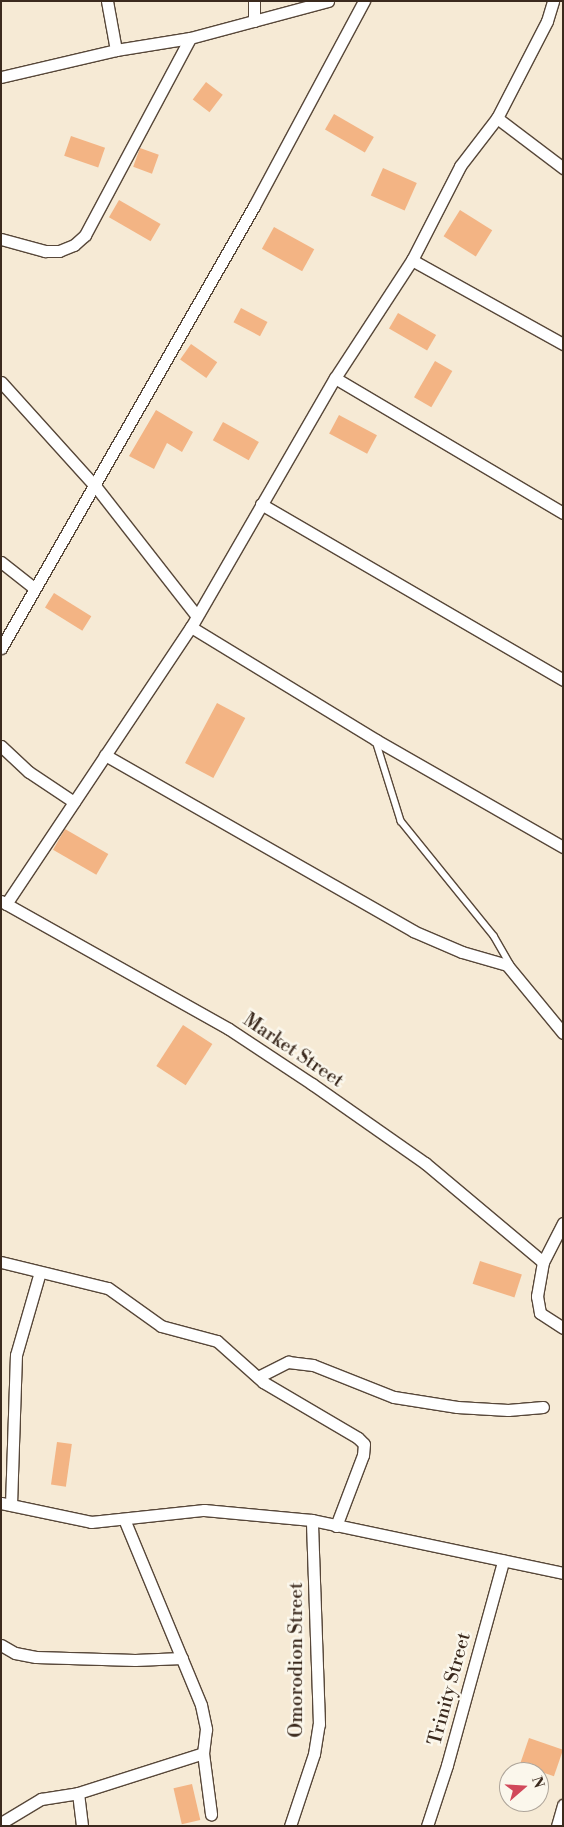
<!DOCTYPE html>
<style>
body{margin:0}
#map{position:relative;width:564px;height:1827px;overflow:hidden;background:#f6ead5;font-family:"Libre Bodoni",serif}
div>[style]{position:absolute}
[style*='--x']{left:calc(var(--x)*1px);top:calc(var(--y)*1px);width:calc(var(--w)*1px);rotate:calc(var(--a)*1deg)}
.building>*{inset:0;background:#f3b484;transform-origin:0 0}
.roads{filter:drop-shadow(1px 0 #574739) drop-shadow(-1px 0 #574739) drop-shadow(0 1px #574739) drop-shadow(0 -1px #574739)}
.service>*{height:5.5px;margin:-2.75px;padding:0 2.75px;transform-origin:2.75px;border-radius:2.75px;background:#fff}
.minor>*{height:11px;margin:-5.5px;padding:0 5.5px;transform-origin:5.5px;border-radius:5.5px;background:#fff}
span{translate:-50% -50%;white-space:nowrap;text-align:center;line-height:1.15;-webkit-text-stroke:5px #fbf7ec;paint-order:stroke}
.street-label{font-size:19px;color:#3b2a1e}
.frame{position:absolute;inset:0;border:2px solid #3b2a1e;pointer-events:none}
.north{position:absolute;left:499px;top:1762px;width:50px;height:50px;box-sizing:border-box;background:#fbf7ec;border:1px solid #aea59a;border-radius:50%;rotate:71deg;font-size:14px;font-weight:700;line-height:20px;text-align:center;color:#3b2a1e}
.north::after{content:'';display:block;margin:auto;width:18px;height:22px;background:#d1495b;clip-path:polygon(50% 0,100% 100%,50% 72%,0 100%)}
</style>
<div id="map">
<div class="building">
<div style="left:206px;top:82px;width:21px;height:22px;rotate:37deg"></div>
<div style="left:334px;top:114px;width:46px;height:18px;rotate:30deg"></div>
<div style="left:71px;top:136px;width:36px;height:21px;rotate:19deg"></div>
<div style="left:140px;top:148px;width:20px;height:20px;rotate:20deg"></div>
<div style="left:383px;top:168px;width:37px;height:30px;rotate:24deg"></div>
<div style="left:119px;top:200px;width:48px;height:20px;rotate:30deg"></div>
<div style="left:460px;top:210px;width:38px;height:31px;rotate:32deg"></div>
<div style="left:274px;top:227px;width:46px;height:25px;rotate:29deg"></div>
<div style="left:241px;top:308px;width:30px;height:16px;rotate:28deg"></div>
<div style="left:398px;top:313px;width:44px;height:18px;rotate:30deg"></div>
<div style="left:191px;top:344px;width:32px;height:19px;rotate:35deg"></div>
<div style="left:435px;top:361px;width:20px;height:42px;rotate:30deg"></div>
<div style="clip-path:polygon(156px 410px,193px 432px,182px 452px,167px 443px,154px 469px,129px 456px)"></div>
<div style="left:339px;top:415px;width:43px;height:21px;rotate:28deg"></div>
<div style="left:223px;top:422px;width:41px;height:21px;rotate:29deg"></div>
<div style="left:54px;top:593px;width:44px;height:17px;rotate:32deg"></div>
<div style="left:217px;top:703px;width:32px;height:68px;rotate:28deg"></div>
<div style="left:65px;top:829px;width:50px;height:24px;rotate:30deg"></div>
<div style="left:183px;top:1025px;width:35px;height:49px;rotate:33deg"></div>
<div style="left:480px;top:1261px;width:44px;height:24px;rotate:18deg"></div>
<div style="left:57px;top:1442px;width:15px;height:43px;rotate:8deg"></div>
<div style="left:529px;top:1738px;width:36px;height:28px;rotate:19deg"></div>
<div style="left:192px;top:1784px;width:37px;height:19px;rotate:77deg"></div>
</div>
<div class="roads">
<div class="service">
<div style="--x:376;--y:741;--w:84;--a:72.6"></div>
<div style="--x:401;--y:821;--w:148;--a:51"></div>
<div style="--x:494;--y:936;--w:34;--a:60"></div>
</div>
<div class="minor">
<div style="--x:107;--y:1;--w:50;--a:79.6"></div>
<div style="--x:254;--y:1;--w:20;--a:90"></div>
<div style="--x:1;--y:77;--w:118;--a:-13.2"></div>
<div style="--x:116;--y:50;--w:75;--a:-9.2"></div>
<div style="--x:190;--y:38;--w:143;--a:-15"></div>
<div style="--x:497;--y:118;--w:83;--a:37.1"></div>
<div style="--x:1;--y:239;--w:46;--a:15.3"></div>
<div style="--x:45;--y:251;--w:14;--a:0"></div>
<div style="--x:59;--y:251;--w:16;--a:-22"></div>
<div style="--x:74;--y:245;--w:15;--a:-42"></div>
<div style="--x:85;--y:235;--w:223;--a:-61.9"></div>
<div style="--x:412;--y:260;--w:173;--a:29.1"></div>
<div style="--x:335;--y:378;--w:265;--a:30.6"></div>
<div style="--x:1;--y:382;--w:142;--a:47.9"></div>
<div style="--x:96;--y:487;--w:162;--a:52"></div>
<div style="--x:261;--y:504;--w:350;--a:30.2"></div>
<div style="--x:1;--y:562;--w:42;--a:38.2"></div>
<div style="--x:191;--y:627;--w:217;--a:31.4"></div>
<div style="--x:376;--y:740;--w:215;--a:29.8"></div>
<div style="--x:1;--y:648;--w:509;--a:-60.21"></div>
<div style="--x:254;--y:206;--w:233;--a:-61.8"></div>
<div style="--x:1;--y:746;--w:38;--a:43"></div>
<div style="--x:29;--y:772;--w:54;--a:33.7"></div>
<div style="--x:105;--y:755;--w:355;--a:29.7"></div>
<div style="--x:413;--y:931;--w:53;--a:23.2"></div>
<div style="--x:462;--y:952;--w:47;--a:16.1"></div>
<div style="--x:507;--y:965;--w:88;--a:50.5"></div>
<div style="--x:1;--y:901;--w:261;--a:29.3"></div>
<div style="--x:229;--y:1029;--w:100;--a:33.5"></div>
<div style="--x:312;--y:1084;--w:138;--a:35"></div>
<div style="--x:425;--y:1163;--w:154;--a:40"></div>
<div style="--x:6;--y:904;--w:333;--a:-56.3"></div>
<div style="--x:191;--y:627;--w:288;--a:-60"></div>
<div style="--x:335;--y:378;--w:141;--a:-56.9"></div>
<div style="--x:412;--y:260;--w:106;--a:-62.9"></div>
<div style="--x:460;--y:166;--w:61;--a:-52.4"></div>
<div style="--x:497;--y:118;--w:109;--a:-62.7"></div>
<div style="--x:547;--y:21;--w:21;--a:-73"></div>
<div style="--x:563;--y:1223;--w:44;--a:117.1"></div>
<div style="--x:543;--y:1262;--w:35;--a:100"></div>
<div style="--x:537;--y:1296;--w:17;--a:80"></div>
<div style="--x:540;--y:1313;--w:27;--a:33"></div>
<div style="--x:1;--y:1262;--w:110;--a:13.7"></div>
<div style="--x:108;--y:1288;--w:65;--a:35.6"></div>
<div style="--x:161;--y:1326;--w:58;--a:15"></div>
<div style="--x:217;--y:1341;--w:62;--a:41.7"></div>
<div style="--x:263;--y:1382;--w:110;--a:30.5"></div>
<div style="--x:358;--y:1438;--w:8;--a:45"></div>
<div style="--x:364;--y:1444;--w:11;--a:95"></div>
<div style="--x:363;--y:1455;--w:76;--a:110.8"></div>
<div style="--x:258;--y:1377;--w:34;--a:-27"></div>
<div style="--x:288;--y:1362;--w:25;--a:7"></div>
<div style="--x:313;--y:1365;--w:87;--a:21.6"></div>
<div style="--x:394;--y:1397;--w:64;--a:9"></div>
<div style="--x:457;--y:1407;--w:51;--a:3.4"></div>
<div style="--x:508;--y:1410;--w:35;--a:-5"></div>
<div style="--x:1;--y:1503;--w:92;--a:11.9"></div>
<div style="--x:91;--y:1522;--w:114;--a:-6.1"></div>
<div style="--x:204;--y:1510;--w:108;--a:5.3"></div>
<div style="--x:312;--y:1520;--w:257;--a:11.9"></div>
<div style="--x:11;--y:1505;--w:150;--a:-88.1"></div>
<div style="--x:16;--y:1355;--w:86;--a:-73.9"></div>
<div style="--x:124;--y:1519;--w:201;--a:67.5"></div>
<div style="--x:201;--y:1705;--w:25;--a:78"></div>
<div style="--x:206;--y:1729;--w:24;--a:97"></div>
<div style="--x:203;--y:1753;--w:62;--a:82.5"></div>
<div style="--x:1;--y:1645;--w:16;--a:30"></div>
<div style="--x:15;--y:1653;--w:21;--a:11"></div>
<div style="--x:36;--y:1657;--w:99;--a:1.7"></div>
<div style="--x:135;--y:1660;--w:47;--a:-2.4"></div>
<div style="--x:78;--y:1793;--w:33;--a:83"></div>
<div style="--x:1;--y:1823;--w:47;--a:-31"></div>
<div style="--x:41;--y:1799;--w:37;--a:-9"></div>
<div style="--x:78;--y:1793;--w:131;--a:-17.7"></div>
<div style="--x:290;--y:1826;--w:76;--a:-71.6"></div>
<div style="--x:314;--y:1754;--w:30;--a:-81"></div>
<div style="--x:319;--y:1724;--w:204;--a:-92"></div>
<div style="--x:427;--y:1826;--w:64;--a:-71.8"></div>
<div style="--x:447;--y:1765;--w:212;--a:-74.6"></div>
<div style="--x:557;--y:1826;--w:22;--a:-74"></div>
</div>
</div>
<div class="street-label">
<span style="left:293px;top:1051px;rotate:34deg">Market Street</span>
<span style="left:297px;top:1660px;rotate:-90deg">Omorodion Street</span>
<span style="left:450px;top:1689px;rotate:-75deg">Trinity Street</span>
</div>
<div class="frame"></div>
<div class="north">N</div>
</div>
